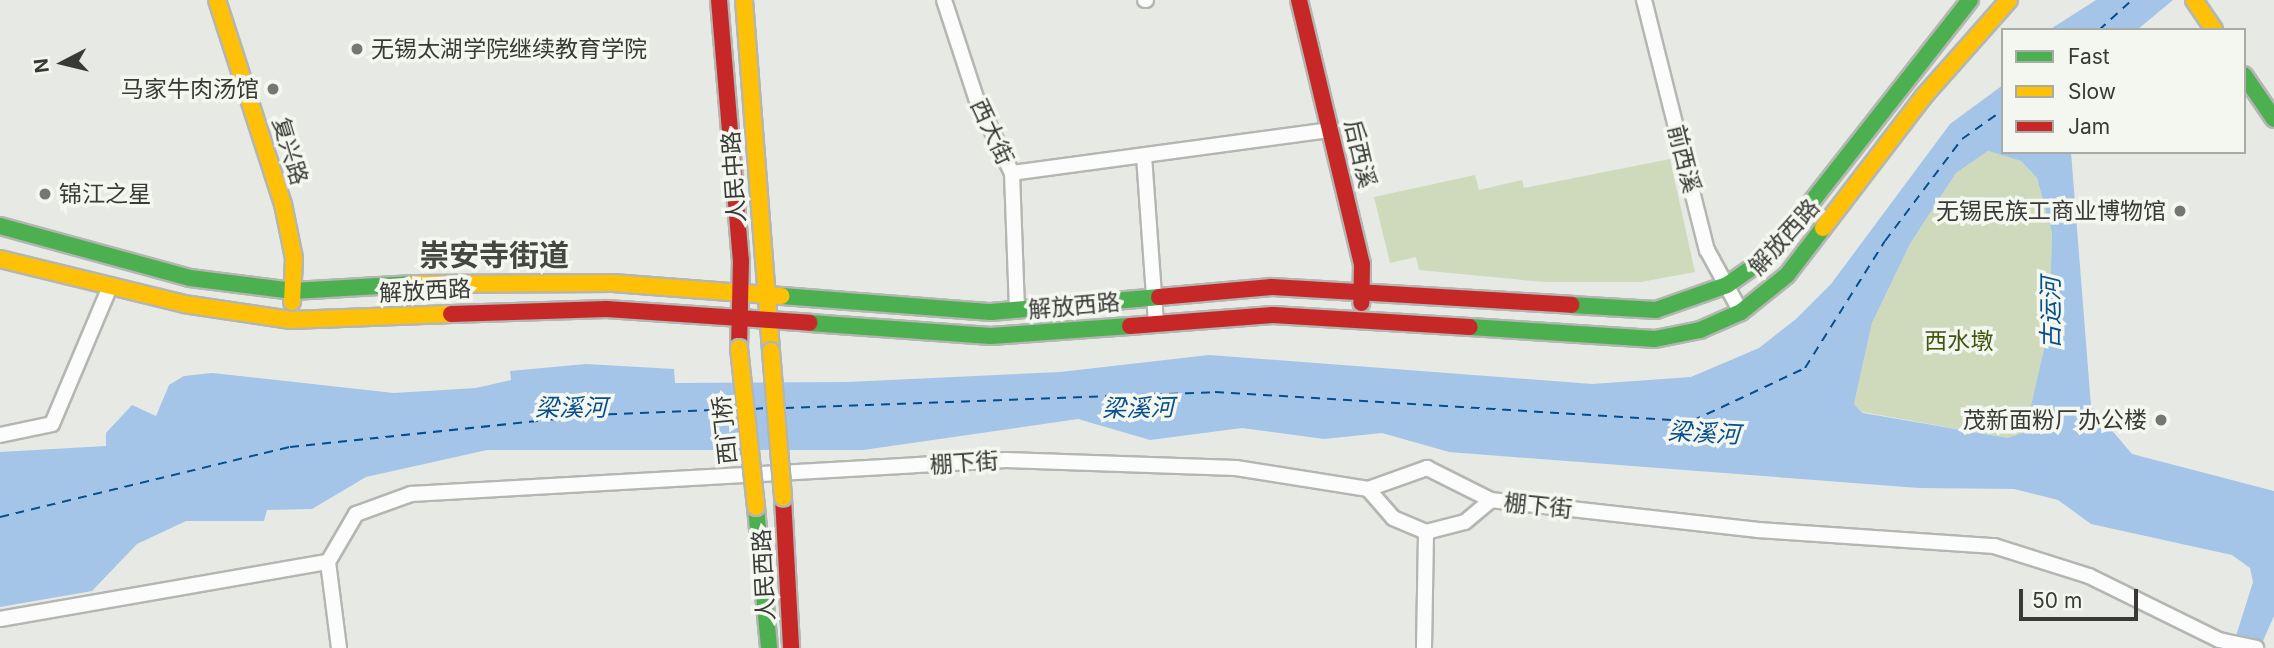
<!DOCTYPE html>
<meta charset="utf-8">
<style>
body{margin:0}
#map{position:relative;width:2274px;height:648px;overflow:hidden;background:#e7e9e4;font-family:Inter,"Noto Sans SC",sans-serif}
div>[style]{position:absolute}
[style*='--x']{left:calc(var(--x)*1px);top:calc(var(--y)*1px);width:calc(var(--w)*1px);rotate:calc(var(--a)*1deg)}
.green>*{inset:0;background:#cedabb}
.water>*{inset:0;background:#a4c5e8}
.ferry>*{height:2px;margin-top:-1px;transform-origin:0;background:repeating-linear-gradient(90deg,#074f8c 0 9px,transparent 0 16px)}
.roads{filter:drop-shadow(2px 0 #b4b6b2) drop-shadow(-2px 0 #b4b6b2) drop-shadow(0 2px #b4b6b2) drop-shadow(0 -2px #b4b6b2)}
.street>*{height:14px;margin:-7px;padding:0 7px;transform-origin:7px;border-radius:7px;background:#fbfcfb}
.fast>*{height:16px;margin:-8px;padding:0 8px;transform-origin:8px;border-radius:8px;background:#4caf50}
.slow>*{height:16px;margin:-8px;padding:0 8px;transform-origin:8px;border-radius:8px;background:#ffc107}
.jam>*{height:16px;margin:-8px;padding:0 8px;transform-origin:8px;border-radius:8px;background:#c62828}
.bridges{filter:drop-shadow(2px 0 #b4b6b2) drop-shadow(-2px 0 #b4b6b2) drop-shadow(0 2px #b4b6b2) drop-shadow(0 -2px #b4b6b2)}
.slow-bridge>*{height:16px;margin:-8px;padding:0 8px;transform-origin:8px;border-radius:8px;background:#ffc107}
.dots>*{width:19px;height:19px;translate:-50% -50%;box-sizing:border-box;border:4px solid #f4f7f0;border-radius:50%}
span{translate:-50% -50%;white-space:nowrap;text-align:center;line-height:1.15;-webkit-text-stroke:7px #f4f7f0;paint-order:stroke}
.poi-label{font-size:23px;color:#393a37}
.left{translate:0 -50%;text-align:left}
.right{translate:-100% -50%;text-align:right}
.street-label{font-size:23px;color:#393a37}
.park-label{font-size:23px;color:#40540e}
.water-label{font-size:24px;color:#074f8c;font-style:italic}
.district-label{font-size:30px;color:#444640;font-weight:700}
.legend{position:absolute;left:2001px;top:28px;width:245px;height:126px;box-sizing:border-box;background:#f4f7f0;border:2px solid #a9aba6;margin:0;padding:9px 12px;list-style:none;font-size:21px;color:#393a37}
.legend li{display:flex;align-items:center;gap:14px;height:35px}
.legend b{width:35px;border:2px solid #a9aba6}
.north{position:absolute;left:28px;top:28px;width:70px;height:70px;-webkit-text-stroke:5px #f4f7f0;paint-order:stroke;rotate:263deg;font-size:19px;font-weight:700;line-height:28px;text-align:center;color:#393a37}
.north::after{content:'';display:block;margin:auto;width:24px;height:32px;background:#393a37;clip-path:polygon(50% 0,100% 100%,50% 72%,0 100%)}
.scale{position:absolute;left:2019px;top:589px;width:119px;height:32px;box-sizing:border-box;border:4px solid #393a37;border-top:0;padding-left:9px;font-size:21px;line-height:24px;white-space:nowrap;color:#393a37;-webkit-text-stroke:5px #f4f7f0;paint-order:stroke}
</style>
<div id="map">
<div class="green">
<div style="clip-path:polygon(1988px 151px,2021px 161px,2037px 178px,2052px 233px,2049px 328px,2028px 427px,2022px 436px,2008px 438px,1863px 412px,1854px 404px,1872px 323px,1910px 244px,1956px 173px)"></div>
<div style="clip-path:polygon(1670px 159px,1695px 272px,1641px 282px,1543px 282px,1419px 270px,1416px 257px,1390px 263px,1374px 197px,1475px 175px,1479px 190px,1522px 180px,1524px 188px)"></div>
</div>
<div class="water">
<div style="clip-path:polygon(2096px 0,2173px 0,2137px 30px,2049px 30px)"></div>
<div style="clip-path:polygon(evenodd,2003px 85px,2003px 152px,2071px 152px,2091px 406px,2132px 454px,2274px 491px,2274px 616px,2262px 643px,2236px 636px,2253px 582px,2250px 568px,2232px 555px,2091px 524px,2058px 500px,2014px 489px,1919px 488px,1449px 452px,1382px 433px,1324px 439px,1242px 428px,1150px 440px,1078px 419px,863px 450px,487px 450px,366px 477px,312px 509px,267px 510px,264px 521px,186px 521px,137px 544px,92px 591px,0 607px,0 452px,106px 446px,106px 433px,132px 405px,156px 416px,169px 385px,184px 376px,212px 373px,394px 393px,476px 388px,511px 380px,510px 371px,586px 364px,674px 369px,675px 383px,847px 382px,1060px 372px,1209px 355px,1592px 384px,1691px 377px,1759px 348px,1796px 319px,1831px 284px,1950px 124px,2003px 85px,1988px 151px,2021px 161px,2037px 178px,2052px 233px,2049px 328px,2025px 432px,2008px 438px,1863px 413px,1854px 404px,1872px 323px,1910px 244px,1956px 173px,1988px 151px)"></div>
</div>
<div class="ferry">
<div style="--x:2099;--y:30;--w:45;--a:-42.3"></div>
<div style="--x:785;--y:408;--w:430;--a:-2.1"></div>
<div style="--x:1215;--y:392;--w:478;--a:3.5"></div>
<div style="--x:1692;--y:421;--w:125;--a:-25.1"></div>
<div style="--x:1805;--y:368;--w:150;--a:-57.8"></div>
<div style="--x:1885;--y:241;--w:128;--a:-53"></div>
<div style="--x:1962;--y:139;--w:50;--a:-35.3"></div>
<div style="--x:754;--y:409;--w:11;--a:-5"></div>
<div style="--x:0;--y:517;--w:298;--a:-13.6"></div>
<div style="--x:290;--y:447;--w:304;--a:-6"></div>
<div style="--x:592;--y:415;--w:145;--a:-2.4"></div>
</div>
<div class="roads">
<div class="street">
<div style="--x:944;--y:0;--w:103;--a:71.9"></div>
<div style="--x:976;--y:98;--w:83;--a:64.4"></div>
<div style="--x:1012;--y:173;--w:137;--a:87.9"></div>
<div style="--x:1145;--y:0;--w:1;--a:0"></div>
<div style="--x:1644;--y:0;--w:258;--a:75.9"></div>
<div style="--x:1707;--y:250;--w:71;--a:61.3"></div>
<div style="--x:1144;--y:156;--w:166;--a:85.9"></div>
<div style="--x:1012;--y:173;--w:322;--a:-7.7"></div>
<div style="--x:0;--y:435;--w:53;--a:-11.9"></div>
<div style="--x:52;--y:424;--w:149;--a:-67.1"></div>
<div style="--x:1368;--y:489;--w:38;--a:49"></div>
<div style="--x:1393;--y:518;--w:36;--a:23"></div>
<div style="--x:1426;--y:532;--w:40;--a:-14.4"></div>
<div style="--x:1465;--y:522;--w:34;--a:-40"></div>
<div style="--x:328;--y:562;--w:87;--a:82.7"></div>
<div style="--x:0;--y:619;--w:333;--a:-9.9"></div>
<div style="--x:328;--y:562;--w:56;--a:-59.7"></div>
<div style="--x:356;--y:514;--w:59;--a:-20"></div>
<div style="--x:411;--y:494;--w:596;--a:-3.27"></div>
<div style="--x:1006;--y:460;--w:230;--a:2"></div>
<div style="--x:1236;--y:468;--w:134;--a:9"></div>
<div style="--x:1368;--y:489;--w:63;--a:-19.6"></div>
<div style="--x:1427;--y:468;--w:72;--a:26.6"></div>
<div style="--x:1491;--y:500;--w:269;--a:6.4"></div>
<div style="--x:1758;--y:530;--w:237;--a:3.9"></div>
<div style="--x:1994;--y:546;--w:100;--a:17.5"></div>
<div style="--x:2089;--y:576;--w:145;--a:26.2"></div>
<div style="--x:2219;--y:640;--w:38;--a:12"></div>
<div style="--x:1424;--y:648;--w:116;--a:-89"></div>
</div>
<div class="fast">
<div style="--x:2244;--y:75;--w:53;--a:55.7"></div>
<div style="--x:0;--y:226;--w:197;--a:15.3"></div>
<div style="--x:190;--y:278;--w:104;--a:7.2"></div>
<div style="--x:293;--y:291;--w:120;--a:-3.3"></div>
<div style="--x:782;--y:296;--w:210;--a:4.4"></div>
<div style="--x:991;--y:312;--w:169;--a:-5.1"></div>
<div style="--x:1571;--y:305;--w:85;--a:3.4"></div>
<div style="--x:1656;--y:310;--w:75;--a:-19.4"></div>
<div style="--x:1727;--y:285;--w:52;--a:-34.9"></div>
<div style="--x:1770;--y:255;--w:324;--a:-51.9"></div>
<div style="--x:810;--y:323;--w:181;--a:4.1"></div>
<div style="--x:991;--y:336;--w:139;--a:-4.1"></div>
<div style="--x:1470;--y:327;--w:185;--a:3.7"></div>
<div style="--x:1655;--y:339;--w:46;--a:-11.3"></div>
<div style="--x:1700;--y:330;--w:45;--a:-23.7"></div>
<div style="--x:1741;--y:312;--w:59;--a:-38.8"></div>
<div style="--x:1787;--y:275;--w:59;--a:-52.5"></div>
<div style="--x:756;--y:507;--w:142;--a:84.7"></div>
</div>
<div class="slow">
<div style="--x:217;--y:0;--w:214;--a:72.1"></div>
<div style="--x:283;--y:204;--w:55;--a:78.5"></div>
<div style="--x:294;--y:258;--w:44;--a:92.6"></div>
<div style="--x:744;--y:0;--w:352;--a:85.6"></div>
<div style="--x:2194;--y:0;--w:36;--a:56"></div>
<div style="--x:1823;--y:228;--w:166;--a:-52.6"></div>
<div style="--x:1924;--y:96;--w:128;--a:-48.5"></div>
<div style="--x:0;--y:259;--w:189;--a:13.7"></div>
<div style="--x:184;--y:304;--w:108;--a:8.5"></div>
<div style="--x:291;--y:320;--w:160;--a:-2.1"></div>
<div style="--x:413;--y:284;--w:200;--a:-0.3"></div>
<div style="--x:613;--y:283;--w:169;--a:4.4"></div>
</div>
<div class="jam">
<div style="--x:719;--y:0;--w:261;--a:85.2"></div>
<div style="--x:741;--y:260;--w:88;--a:91.3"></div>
<div style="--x:1299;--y:0;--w:271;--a:76.6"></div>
<div style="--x:1362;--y:264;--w:39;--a:91"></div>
<div style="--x:1159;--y:297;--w:113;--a:-5.1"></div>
<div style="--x:1272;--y:287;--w:300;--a:3.4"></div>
<div style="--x:451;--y:314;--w:156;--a:-1.8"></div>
<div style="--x:607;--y:309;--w:203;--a:3.9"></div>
<div style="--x:1130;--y:326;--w:143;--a:-4.4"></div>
<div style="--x:1273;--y:315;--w:197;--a:3.5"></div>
<div style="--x:783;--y:498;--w:150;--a:86.9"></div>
</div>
</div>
<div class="bridges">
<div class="slow-bridge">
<div style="--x:739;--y:348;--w:160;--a:83.9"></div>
<div style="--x:771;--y:351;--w:147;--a:85.3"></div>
</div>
</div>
<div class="dots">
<div style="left:357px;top:49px;background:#767774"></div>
<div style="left:273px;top:89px;background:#767774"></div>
<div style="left:45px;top:194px;background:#767774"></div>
<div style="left:2180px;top:211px;background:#767774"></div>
<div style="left:2161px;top:420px;background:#767774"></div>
</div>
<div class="poi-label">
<span class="left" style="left:371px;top:49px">无锡太湖学院继续教育学院</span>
<span class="right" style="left:259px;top:89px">马家牛肉汤馆</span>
<span class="left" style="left:59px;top:194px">锦江之星</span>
<span class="right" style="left:2166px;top:211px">无锡民族工商业博物馆</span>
<span class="right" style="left:2147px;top:420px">茂新面粉厂办公楼</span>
</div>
<div class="street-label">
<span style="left:992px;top:132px;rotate:65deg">西大街</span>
<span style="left:290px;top:151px;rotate:73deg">复兴路</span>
<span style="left:1360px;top:154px;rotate:77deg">后西溪</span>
<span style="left:1684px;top:159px;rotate:76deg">前西溪</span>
<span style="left:734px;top:177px;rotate:-94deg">人民中路</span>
<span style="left:1784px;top:237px;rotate:-48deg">解放西路</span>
<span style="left:425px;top:291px;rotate:-3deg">解放西路</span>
<span style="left:1074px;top:306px;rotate:-5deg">解放西路</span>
<span style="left:725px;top:430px;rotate:-96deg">西门桥</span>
<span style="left:964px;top:463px;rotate:-4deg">棚下街</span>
<span style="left:1538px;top:506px;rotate:6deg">棚下街</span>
<span style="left:764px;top:575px;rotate:-93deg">人民西路</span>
</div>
<div class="park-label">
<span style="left:1959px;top:341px">西水墩</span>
</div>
<div class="water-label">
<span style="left:2051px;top:313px;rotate:-90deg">古运河</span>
<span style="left:571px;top:408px">梁溪河</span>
<span style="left:1138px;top:408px;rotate:-1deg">梁溪河</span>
<span style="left:1704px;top:433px;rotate:3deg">梁溪河</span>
</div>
<div class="district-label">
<span style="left:494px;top:255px">崇安寺街道</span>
</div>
<ul class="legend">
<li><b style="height:9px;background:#4caf50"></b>Fast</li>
<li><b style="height:9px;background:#ffc107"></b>Slow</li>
<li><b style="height:9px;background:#c62828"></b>Jam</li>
</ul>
<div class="north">N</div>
<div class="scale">50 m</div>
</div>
